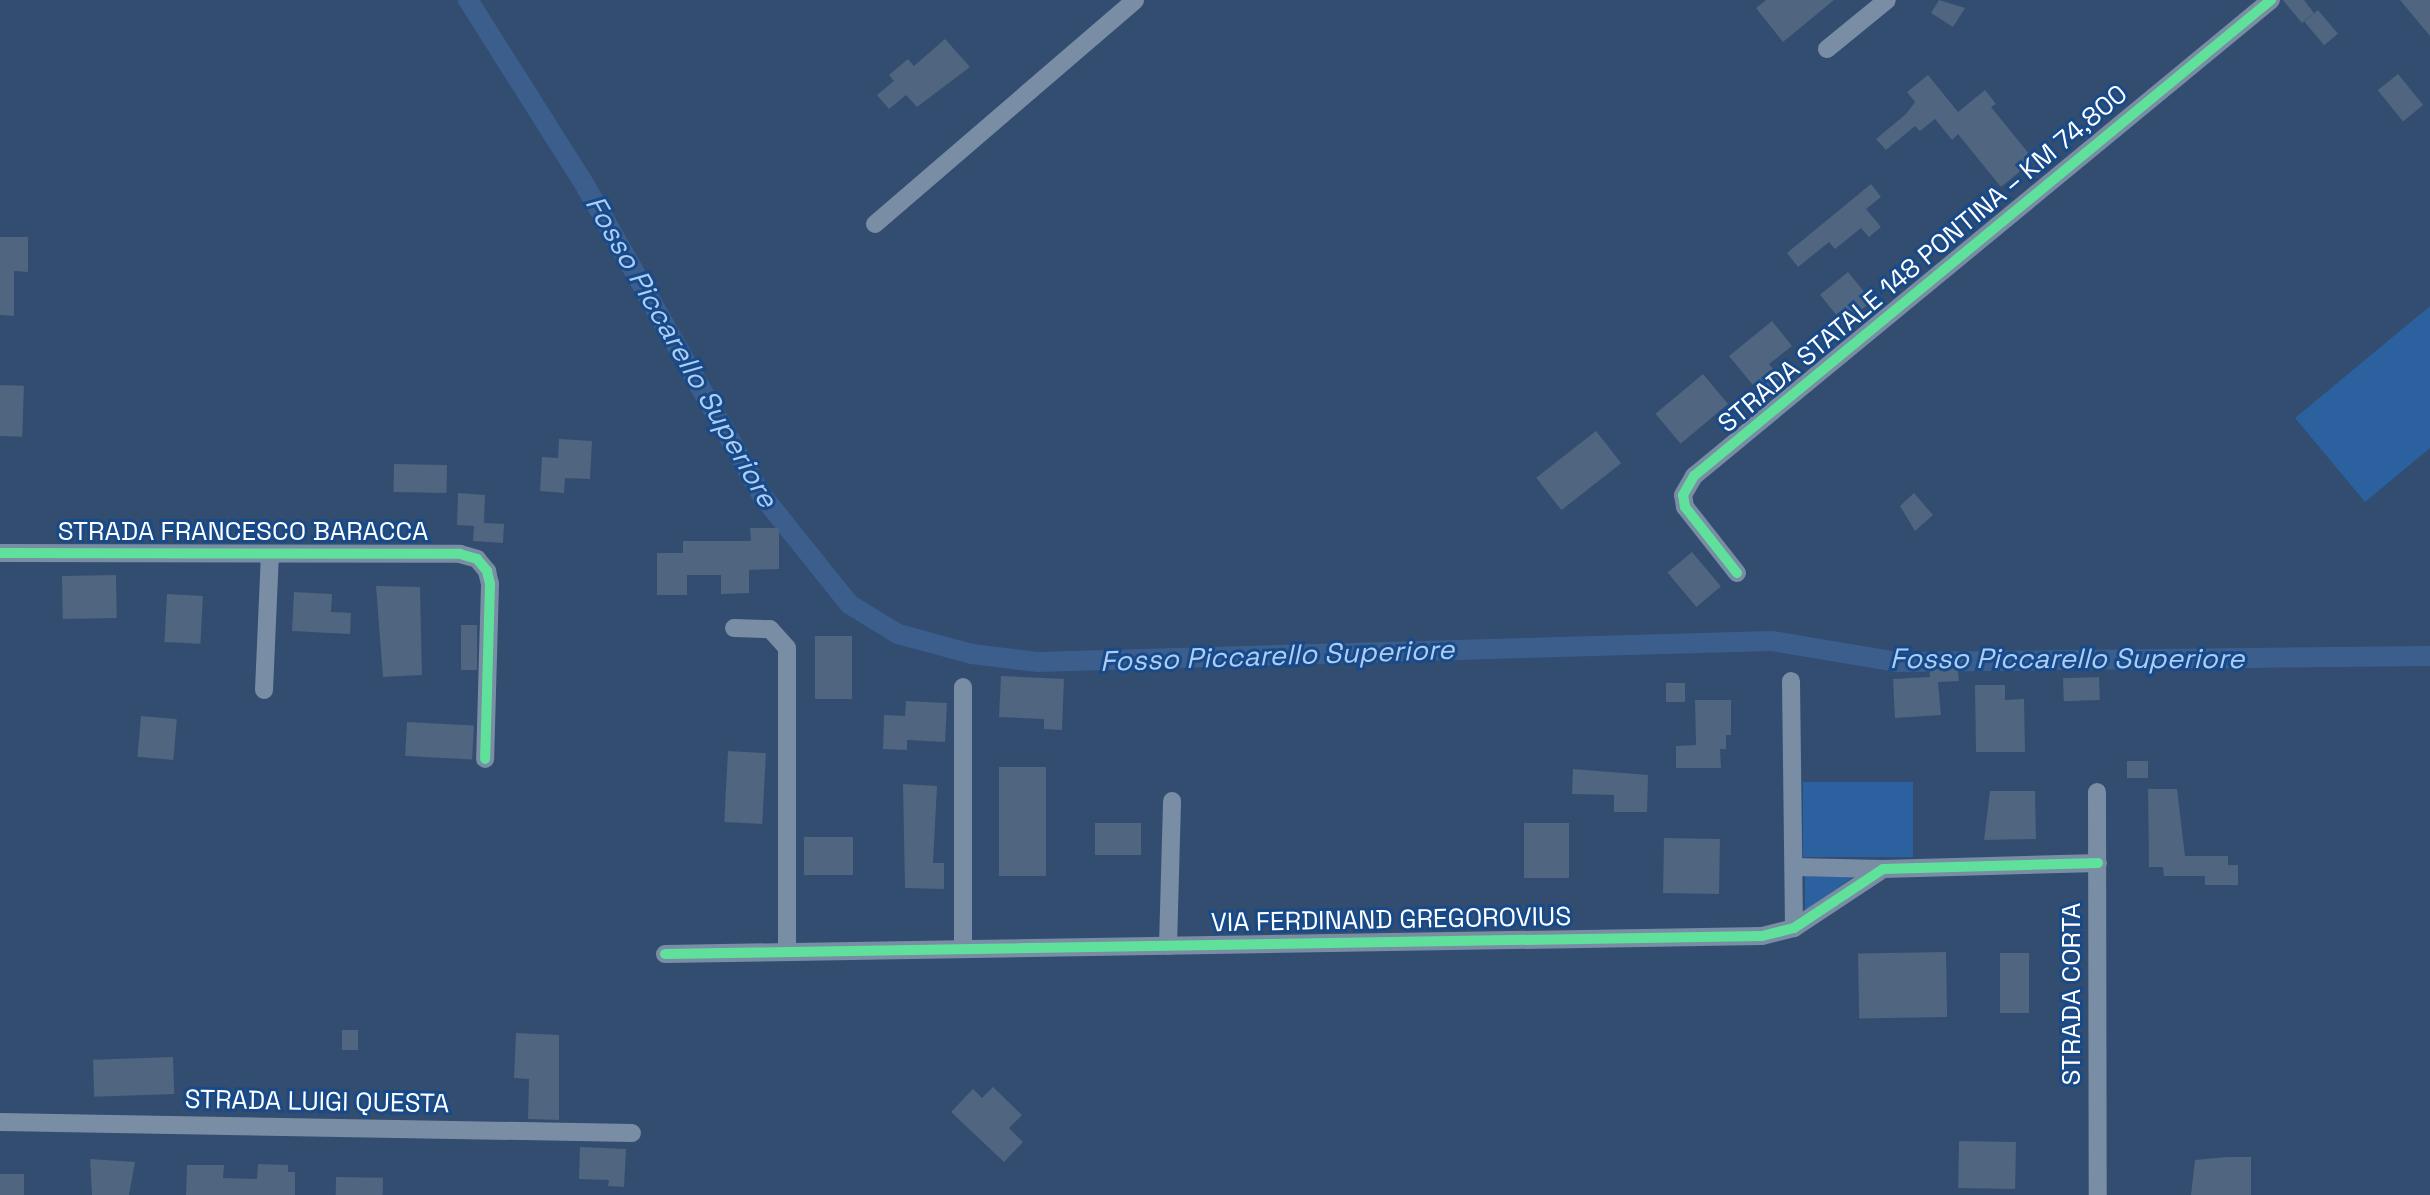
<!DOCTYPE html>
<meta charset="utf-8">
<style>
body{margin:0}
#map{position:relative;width:2430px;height:1195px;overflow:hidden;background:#324d6f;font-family:"Space Grotesk",sans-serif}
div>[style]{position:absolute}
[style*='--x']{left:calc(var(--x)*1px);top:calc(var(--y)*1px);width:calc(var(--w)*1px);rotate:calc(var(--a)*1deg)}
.green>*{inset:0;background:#2c61a0;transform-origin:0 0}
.canal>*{height:20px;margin:-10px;padding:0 10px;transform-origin:10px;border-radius:10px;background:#3b5e8c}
.building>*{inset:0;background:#4f6580;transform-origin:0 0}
.minor>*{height:18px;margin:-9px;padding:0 9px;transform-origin:9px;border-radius:9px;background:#798da5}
.cycleway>*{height:10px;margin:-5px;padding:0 5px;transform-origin:5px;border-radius:5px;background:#60e19b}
span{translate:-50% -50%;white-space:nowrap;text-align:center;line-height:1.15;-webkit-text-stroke:6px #184a89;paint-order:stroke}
.street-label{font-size:26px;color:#fff}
.water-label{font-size:28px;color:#accef5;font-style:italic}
</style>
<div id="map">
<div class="green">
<div style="clip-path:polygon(2430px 306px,2430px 448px,2365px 502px,2295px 418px)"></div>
<div style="left:1803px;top:782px;width:110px;height:75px"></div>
<div style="clip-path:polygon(1805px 876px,1853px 877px,1805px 911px)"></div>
</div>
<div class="canal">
<div style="--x:468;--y:0;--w:221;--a:57.7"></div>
<div style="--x:586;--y:187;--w:353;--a:60.3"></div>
<div style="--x:761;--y:494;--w:141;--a:51.3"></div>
<div style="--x:849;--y:604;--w:57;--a:31.5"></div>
<div style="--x:898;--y:634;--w:77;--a:15.1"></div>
<div style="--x:972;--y:654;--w:65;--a:7"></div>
<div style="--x:1037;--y:662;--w:735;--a:-1.64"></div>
<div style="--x:1772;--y:641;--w:128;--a:9.5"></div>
<div style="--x:1898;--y:662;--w:532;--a:-0.65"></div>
</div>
<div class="building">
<div style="clip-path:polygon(1766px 0,1834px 0,1783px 42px,1756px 8px)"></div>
<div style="clip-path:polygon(1939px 0,1965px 8px,1953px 27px,1931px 13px)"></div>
<div style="clip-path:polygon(2283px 0,2304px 0,2314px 13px,2302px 23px)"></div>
<div style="clip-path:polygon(2400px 0,2430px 0,2430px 36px)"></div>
<div style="left:2318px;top:10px;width:31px;height:18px;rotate:50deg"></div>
<div style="clip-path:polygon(945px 39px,970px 67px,917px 107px,906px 95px,889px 109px,877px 95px,894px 81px,889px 75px,908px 59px,914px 66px)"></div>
<div style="left:2398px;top:74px;width:40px;height:26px;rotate:51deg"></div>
<div style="clip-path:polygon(1928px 75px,1958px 112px,1985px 90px,1996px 104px,1991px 107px,2034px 160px,2001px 187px,1958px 134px,1952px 140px,1935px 119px,1920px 131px,1915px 126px,1886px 150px,1876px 139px,1906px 114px,1915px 102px,1907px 92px)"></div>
<div style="clip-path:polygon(1871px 184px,1881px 197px,1866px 209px,1881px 227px,1869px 237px,1861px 228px,1835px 249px,1829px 242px,1798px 267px,1787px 253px)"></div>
<div style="clip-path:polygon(0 237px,28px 237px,28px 272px,14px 271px,14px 316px,0 315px)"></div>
<div style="left:1848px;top:272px;width:38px;height:36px;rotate:51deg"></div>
<div style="clip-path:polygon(1772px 321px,1792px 346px,1769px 364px,1781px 379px,1761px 395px,1729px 356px)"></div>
<div style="left:1703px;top:374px;width:39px;height:62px;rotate:50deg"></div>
<div style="left:0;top:385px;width:24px;height:51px;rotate:2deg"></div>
<div style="left:1596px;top:431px;width:41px;height:76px;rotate:52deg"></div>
<div style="clip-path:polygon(559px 439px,592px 441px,590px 479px,565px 478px,564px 493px,540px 491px,542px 457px,558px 458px)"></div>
<div style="left:394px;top:464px;width:53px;height:28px;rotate:1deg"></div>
<div style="clip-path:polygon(458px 493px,485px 495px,484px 523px,504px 524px,503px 543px,473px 541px,474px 526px,457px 525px)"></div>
<div style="clip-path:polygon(1914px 493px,1933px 515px,1915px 531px,1900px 506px)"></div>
<div style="clip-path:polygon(750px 528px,779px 528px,779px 569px,749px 570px,749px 593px,721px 594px,721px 575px,687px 575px,687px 595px,657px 595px,657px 553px,683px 553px,683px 541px,751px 541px)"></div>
<div style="left:1692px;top:552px;width:45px;height:32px;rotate:50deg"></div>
<div style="left:116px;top:575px;width:43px;height:54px;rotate:89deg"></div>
<div style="clip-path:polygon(376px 586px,420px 587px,422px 675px,383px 677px)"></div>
<div style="clip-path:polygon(294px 592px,332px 594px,331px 612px,351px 613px,350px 634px,292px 631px)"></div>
<div style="left:167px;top:594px;width:36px;height:48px;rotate:3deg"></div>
<div style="left:461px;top:625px;width:16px;height:45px"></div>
<div style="left:815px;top:636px;width:37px;height:63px"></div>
<div style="clip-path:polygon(1957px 665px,1959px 681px,1938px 682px,1941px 715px,1895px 718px,1893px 679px,1930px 677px,1929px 667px)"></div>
<div style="clip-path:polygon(1001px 676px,1064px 679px,1062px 730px,1044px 729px,1044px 719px,999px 717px)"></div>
<div style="left:2099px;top:677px;width:23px;height:36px;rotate:88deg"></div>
<div style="left:1666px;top:683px;width:19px;height:19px"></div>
<div style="clip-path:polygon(1975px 685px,2005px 685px,2005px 700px,2024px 699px,2025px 752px,1976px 752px)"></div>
<div style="clip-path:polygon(1695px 700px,1731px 700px,1731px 735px,1726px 735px,1726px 749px,1720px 749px,1721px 768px,1676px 768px,1676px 746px,1696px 745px)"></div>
<div style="clip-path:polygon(906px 701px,947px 703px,945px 742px,907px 740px,907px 750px,883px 749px,884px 715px,905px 716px)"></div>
<div style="left:141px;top:716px;width:36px;height:41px;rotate:5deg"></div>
<div style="left:407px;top:722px;width:67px;height:34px;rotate:3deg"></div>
<div style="left:728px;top:751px;width:38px;height:71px;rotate:3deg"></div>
<div style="left:2127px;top:761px;width:21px;height:17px"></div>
<div style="left:999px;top:767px;width:47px;height:109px"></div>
<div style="clip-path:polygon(1573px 769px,1648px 775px,1647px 812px,1614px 812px,1614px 795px,1572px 794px)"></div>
<div style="clip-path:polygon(903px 784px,937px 786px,933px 863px,944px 863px,944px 889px,905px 888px)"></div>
<div style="clip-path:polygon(2148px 789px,2177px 789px,2185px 856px,2228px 856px,2228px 865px,2238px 865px,2238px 885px,2205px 885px,2205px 876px,2164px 876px,2163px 867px,2149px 867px)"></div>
<div style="clip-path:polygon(1990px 791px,2035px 791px,2036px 839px,1984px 840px)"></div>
<div style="left:1095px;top:823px;width:46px;height:32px"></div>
<div style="left:1524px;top:823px;width:45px;height:55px"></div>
<div style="left:804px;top:837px;width:49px;height:38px"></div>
<div style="left:1664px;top:838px;width:56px;height:55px;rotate:1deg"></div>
<div style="left:1946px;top:952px;width:65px;height:88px;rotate:89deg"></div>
<div style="left:2000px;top:953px;width:29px;height:60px"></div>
<div style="left:342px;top:1030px;width:16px;height:20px"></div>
<div style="clip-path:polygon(516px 1033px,559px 1035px,559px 1120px,528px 1119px,529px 1079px,514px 1078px)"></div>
<div style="left:173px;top:1057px;width:37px;height:80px;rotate:88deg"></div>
<div style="clip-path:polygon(993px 1087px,1022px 1115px,1009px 1128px,1023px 1142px,1004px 1162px,951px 1112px,973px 1089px,982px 1098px)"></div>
<div style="left:1959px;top:1141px;width:57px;height:47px;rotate:1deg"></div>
<div style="clip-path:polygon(580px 1147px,626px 1149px,624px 1187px,608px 1186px,609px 1180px,579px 1179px)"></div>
<div style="clip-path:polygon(2227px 1157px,2251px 1157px,2251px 1195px,2191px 1195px,2195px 1160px)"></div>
<div style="clip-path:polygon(90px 1159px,135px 1162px,129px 1195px,92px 1195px)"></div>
<div style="clip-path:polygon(258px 1164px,288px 1165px,288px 1172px,295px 1172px,295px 1195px,186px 1195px,187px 1165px,224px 1165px,223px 1178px,257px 1179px)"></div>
<div style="left:0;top:1174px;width:24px;height:21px"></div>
<div style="left:336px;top:1177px;width:47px;height:18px;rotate:1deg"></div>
</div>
<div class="minor">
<div style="--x:1827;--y:49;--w:77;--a:-39.2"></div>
<div style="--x:875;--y:224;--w:343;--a:-40.7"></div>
<div style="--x:0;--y:553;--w:460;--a:0.1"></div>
<div style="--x:460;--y:554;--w:18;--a:16"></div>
<div style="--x:477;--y:559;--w:16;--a:50"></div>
<div style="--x:487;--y:571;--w:13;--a:77"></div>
<div style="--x:490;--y:584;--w:175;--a:91.6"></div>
<div style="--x:1737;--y:573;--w:84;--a:-128.2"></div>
<div style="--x:1685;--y:507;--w:12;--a:-99"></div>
<div style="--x:1683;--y:495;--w:22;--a:-60"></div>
<div style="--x:1694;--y:476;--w:748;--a:-39.52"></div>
<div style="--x:734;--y:628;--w:36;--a:2"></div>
<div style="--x:770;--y:629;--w:25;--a:48"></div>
<div style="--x:787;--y:648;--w:304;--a:90"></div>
<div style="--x:1791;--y:681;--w:247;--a:89.3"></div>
<div style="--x:963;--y:687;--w:262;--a:90"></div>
<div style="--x:264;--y:690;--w:136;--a:-87.5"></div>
<div style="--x:2097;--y:792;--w:403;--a:89.9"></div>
<div style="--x:1794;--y:867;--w:89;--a:1.3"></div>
<div style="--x:1168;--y:946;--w:145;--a:-88.4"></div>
<div style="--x:665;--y:954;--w:1097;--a:-0.94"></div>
<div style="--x:1762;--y:936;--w:33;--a:-14"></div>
<div style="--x:1794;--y:928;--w:107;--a:-33.5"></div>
<div style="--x:1883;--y:869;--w:215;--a:-1.6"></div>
<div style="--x:0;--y:1122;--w:632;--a:1"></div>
</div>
<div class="cycleway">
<div style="--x:0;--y:553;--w:460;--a:0.1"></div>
<div style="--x:460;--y:554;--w:18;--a:16"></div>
<div style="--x:477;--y:559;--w:16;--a:50"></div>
<div style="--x:487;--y:571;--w:13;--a:77"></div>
<div style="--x:490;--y:584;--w:175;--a:91.6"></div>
<div style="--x:1737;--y:573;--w:84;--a:-128.2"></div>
<div style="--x:1685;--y:507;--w:12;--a:-99"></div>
<div style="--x:1683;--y:495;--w:22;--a:-60"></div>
<div style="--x:1694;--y:476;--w:748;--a:-39.52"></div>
<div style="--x:665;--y:954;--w:1097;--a:-0.94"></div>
<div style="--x:1762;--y:936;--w:33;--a:-14"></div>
<div style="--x:1794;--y:928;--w:107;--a:-33.5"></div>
<div style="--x:1883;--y:869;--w:215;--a:-1.6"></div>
</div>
<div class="street-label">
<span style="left:1923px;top:259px;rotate:-40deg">STRADA STATALE 148 PONTINA – KM 74,800</span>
<span style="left:243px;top:532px">STRADA FRANCESCO BARACCA</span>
<span style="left:1391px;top:920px;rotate:-1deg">VIA FERDINAND GREGOROVIUS</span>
<span style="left:2072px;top:994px;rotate:-90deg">STRADA CORTA</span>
<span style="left:317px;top:1102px;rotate:1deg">STRADA LUIGI QUESTA</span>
</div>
<div class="water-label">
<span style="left:682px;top:351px;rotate:60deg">Fosso Piccarello Superiore</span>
<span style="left:1277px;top:655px;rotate:-2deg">Fosso Piccarello Superiore</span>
<span style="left:2067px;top:658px">Fosso Piccarello Superiore</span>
</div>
</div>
